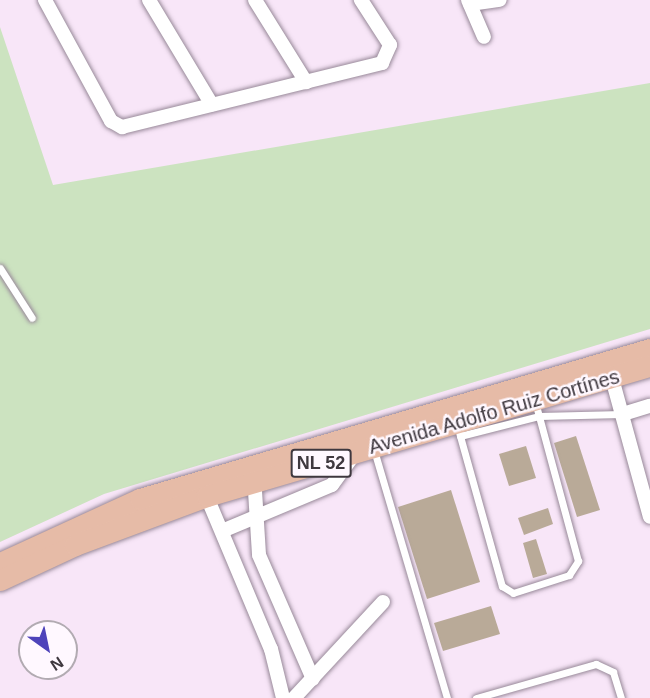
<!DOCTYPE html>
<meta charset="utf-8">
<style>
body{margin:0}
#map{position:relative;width:650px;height:698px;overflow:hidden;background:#f8e6f8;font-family:Helvetica,sans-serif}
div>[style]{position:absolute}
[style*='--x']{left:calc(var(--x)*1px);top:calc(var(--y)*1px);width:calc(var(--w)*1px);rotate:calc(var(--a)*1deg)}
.green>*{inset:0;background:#cce3c0}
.building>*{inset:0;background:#b9aa98}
.roads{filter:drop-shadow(0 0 2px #988999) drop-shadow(0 0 2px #988999)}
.lane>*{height:7px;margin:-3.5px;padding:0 3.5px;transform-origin:3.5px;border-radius:3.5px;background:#fff}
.street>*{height:14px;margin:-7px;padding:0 7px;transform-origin:7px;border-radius:7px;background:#fff}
.primary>*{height:21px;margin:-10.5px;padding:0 10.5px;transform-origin:10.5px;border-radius:10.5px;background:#e6bba7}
span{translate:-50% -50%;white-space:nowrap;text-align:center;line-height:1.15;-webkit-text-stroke:5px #fff8ff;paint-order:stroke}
.shield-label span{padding:2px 4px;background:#fff8ff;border:2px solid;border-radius:4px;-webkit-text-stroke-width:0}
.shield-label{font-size:18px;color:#3f383f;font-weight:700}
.street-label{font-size:20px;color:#3f383f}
.north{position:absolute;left:18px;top:620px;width:60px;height:60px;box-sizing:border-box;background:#fff8ff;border:2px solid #b2abb2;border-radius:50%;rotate:147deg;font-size:16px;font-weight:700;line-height:24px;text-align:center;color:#3f383f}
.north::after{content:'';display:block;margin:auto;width:21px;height:27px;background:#4e43ba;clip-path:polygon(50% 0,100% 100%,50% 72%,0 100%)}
</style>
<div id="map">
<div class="green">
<i style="clip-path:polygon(0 27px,53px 185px,650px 83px,650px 329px,104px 494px,0 542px)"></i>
</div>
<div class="building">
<i style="clip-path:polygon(576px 436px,600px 510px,577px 517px,554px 443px)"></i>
<i style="clip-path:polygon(526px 446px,536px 478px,509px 486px,499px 454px)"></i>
<i style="clip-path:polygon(451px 490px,480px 582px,427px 599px,398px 507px)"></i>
<i style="clip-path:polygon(548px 508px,553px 524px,524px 535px,518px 518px)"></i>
<i style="clip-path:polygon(536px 539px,547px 574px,533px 578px,523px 543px)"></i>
<i style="clip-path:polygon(491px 606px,500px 634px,443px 651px,434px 623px)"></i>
</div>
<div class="roads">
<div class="lane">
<i style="--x:0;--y:268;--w:59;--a:57.4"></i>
<i style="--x:459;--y:432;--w:4;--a:76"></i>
<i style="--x:460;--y:436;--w:81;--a:-14.2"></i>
<i style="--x:539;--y:416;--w:83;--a:-1.4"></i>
<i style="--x:460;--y:436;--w:156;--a:74.4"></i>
<i style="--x:502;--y:586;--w:13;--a:32"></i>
<i style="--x:513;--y:593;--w:59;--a:-17.8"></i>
<i style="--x:569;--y:575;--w:17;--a:-57"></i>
<i style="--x:578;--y:561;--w:165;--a:-105.1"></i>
<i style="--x:374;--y:450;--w:259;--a:73.6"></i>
<i style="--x:476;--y:698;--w:125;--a:-15.8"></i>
<i style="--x:596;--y:664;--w:19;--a:25"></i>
<i style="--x:613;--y:672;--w:27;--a:73"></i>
</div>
<div class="street">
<i style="--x:45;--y:0;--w:138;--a:61.4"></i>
<i style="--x:111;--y:121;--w:13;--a:29"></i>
<i style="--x:122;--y:127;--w:268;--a:-13.8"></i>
<i style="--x:382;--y:63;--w:20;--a:-66"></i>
<i style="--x:390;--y:45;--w:54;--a:-122.8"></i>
<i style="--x:149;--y:0;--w:122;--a:59"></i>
<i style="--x:255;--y:0;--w:97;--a:58.1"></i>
<i style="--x:468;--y:0;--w:40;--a:66.6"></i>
<i style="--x:470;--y:4;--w:30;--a:-8"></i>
<i style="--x:610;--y:371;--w:151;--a:74.7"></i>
<i style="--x:623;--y:414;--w:28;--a:-17"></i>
<i style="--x:254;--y:475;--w:80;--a:86.4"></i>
<i style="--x:259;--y:555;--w:135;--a:66.5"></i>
<i style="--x:204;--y:490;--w:173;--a:67.2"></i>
<i style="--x:271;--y:649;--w:50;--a:76.2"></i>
<i style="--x:222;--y:531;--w:119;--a:-22.7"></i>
<i style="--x:332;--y:485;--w:39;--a:-54"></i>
<i style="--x:294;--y:698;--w:131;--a:-47.2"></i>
</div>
<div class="primary">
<i style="--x:0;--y:563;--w:154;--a:-24.6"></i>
<i style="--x:140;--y:499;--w:532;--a:-16.39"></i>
<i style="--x:0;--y:580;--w:83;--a:-25"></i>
<i style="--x:75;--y:545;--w:141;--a:-20.4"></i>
<i style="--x:207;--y:496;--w:462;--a:-16.4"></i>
</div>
</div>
<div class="shield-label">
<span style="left:321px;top:463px">NL 52</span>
</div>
<div class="street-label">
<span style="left:494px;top:412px;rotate:-16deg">Avenida Adolfo Ruiz Cortínes</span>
</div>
<div class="north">N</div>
</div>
